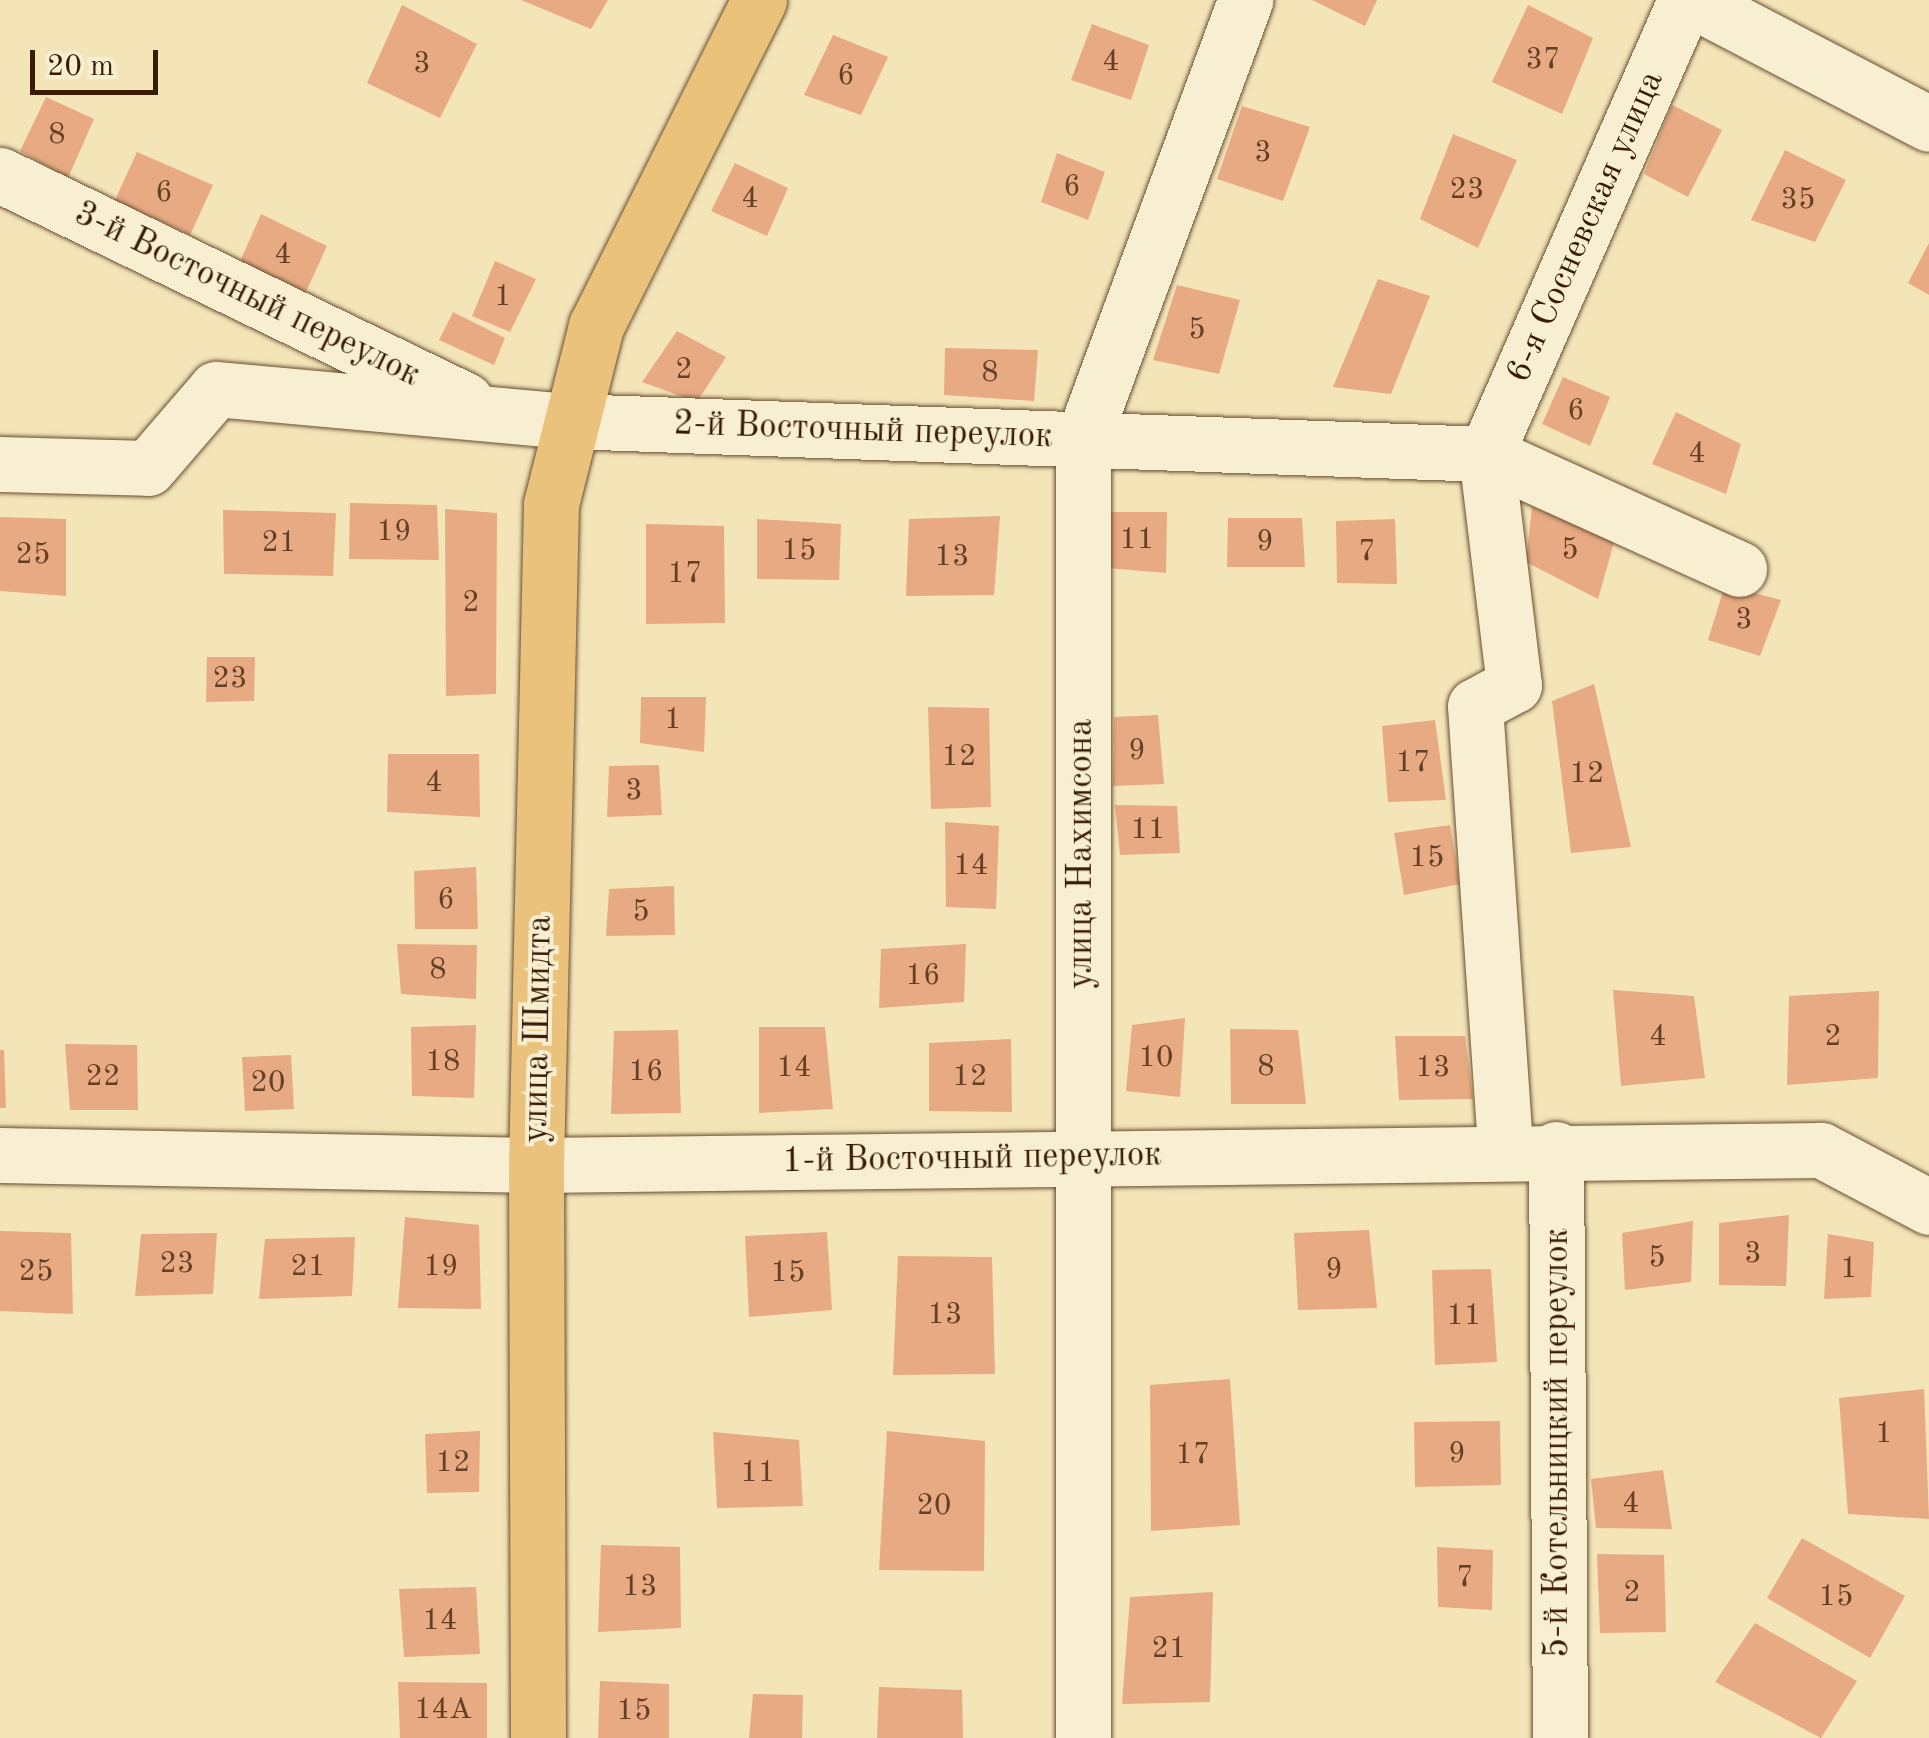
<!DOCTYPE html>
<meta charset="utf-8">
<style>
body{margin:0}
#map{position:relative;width:1929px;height:1738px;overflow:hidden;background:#f4e5b9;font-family:"Old Standard TT",serif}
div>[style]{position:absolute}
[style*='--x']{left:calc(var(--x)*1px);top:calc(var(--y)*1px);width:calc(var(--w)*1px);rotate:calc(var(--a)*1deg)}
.building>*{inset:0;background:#e8aa83}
.roads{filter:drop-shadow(0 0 2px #684e31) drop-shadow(0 0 2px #684e31)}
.minor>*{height:55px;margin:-27.5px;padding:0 27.5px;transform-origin:27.5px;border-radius:27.5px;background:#f8eed2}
.major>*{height:55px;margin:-27.5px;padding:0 27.5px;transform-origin:27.5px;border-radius:27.5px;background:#eac27c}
span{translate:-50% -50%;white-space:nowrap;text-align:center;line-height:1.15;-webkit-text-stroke:8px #f8eed2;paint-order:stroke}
.number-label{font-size:30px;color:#654024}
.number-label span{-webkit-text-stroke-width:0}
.street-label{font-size:35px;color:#391c04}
.scale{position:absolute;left:30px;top:50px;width:128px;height:45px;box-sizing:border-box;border:5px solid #391c04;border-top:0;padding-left:12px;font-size:30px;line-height:35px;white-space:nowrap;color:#391c04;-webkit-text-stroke:8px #f8eed2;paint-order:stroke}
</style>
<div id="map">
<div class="building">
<i style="clip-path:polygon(521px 0,608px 0,591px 29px)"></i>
<i style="clip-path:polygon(1312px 0,1377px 0,1365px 26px)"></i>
<i style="clip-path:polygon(402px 5px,477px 44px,440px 118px,367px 83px)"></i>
<i style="clip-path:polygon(1528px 5px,1593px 38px,1562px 114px,1492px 82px)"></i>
<i style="clip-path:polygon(1092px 24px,1149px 45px,1131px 100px,1071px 80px)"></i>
<i style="clip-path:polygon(833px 35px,888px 57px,861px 115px,804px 95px)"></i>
<i style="clip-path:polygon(46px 97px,94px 119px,68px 178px,20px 151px)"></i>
<i style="clip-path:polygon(1672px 105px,1722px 130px,1688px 197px,1644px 174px)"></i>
<i style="clip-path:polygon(1242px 106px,1310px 127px,1283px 201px,1217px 179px)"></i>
<i style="clip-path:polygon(1453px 134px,1517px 160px,1478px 248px,1420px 219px)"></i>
<i style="clip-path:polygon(1785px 150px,1846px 180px,1815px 242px,1751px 220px)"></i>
<i style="clip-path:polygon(137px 152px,213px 185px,190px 235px,115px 200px)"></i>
<i style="clip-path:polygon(1057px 153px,1105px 172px,1088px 220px,1041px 202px)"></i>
<i style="clip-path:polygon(735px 163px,788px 188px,767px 236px,711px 211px)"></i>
<i style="clip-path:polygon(261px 214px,327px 246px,304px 296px,239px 264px)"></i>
<i style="clip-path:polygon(1929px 243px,1929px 295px,1908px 283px)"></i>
<i style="clip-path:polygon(495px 261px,536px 279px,510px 332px,472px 316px)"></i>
<i style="clip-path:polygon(1378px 279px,1430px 296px,1391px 394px,1333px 387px)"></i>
<i style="clip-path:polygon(1177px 285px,1240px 300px,1219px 374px,1153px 360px)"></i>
<i style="clip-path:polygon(453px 312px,505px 338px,494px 365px,439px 340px)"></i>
<i style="clip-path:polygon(677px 331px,726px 357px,697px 402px,642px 382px)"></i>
<i style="clip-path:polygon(945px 348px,1038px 350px,1034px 401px,944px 395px)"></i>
<i style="clip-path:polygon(1563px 377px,1610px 397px,1590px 446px,1542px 424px)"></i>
<i style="clip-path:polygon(1676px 412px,1741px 444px,1726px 494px,1652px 464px)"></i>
<i style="clip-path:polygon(350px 503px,437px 505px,439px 560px,349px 559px)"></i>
<i style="clip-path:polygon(1532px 507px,1615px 539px,1598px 599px,1526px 562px)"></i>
<i style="clip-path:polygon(445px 509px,497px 513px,496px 694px,446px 696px)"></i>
<i style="clip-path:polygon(223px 510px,336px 513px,333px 576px,224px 574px)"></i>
<i style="clip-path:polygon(1108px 512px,1167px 512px,1166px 573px,1107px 568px)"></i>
<i style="clip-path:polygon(1000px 516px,994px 595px,906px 596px,909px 519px)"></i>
<i style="clip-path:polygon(0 517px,66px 519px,66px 596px,0 591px)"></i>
<i style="clip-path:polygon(1228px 518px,1302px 518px,1305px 567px,1227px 567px)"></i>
<i style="clip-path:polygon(757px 519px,841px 524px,839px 580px,757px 579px)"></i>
<i style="clip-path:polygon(1395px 519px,1397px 584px,1337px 583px,1336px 521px)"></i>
<i style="clip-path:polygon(646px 524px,724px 526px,725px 623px,646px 624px)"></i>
<i style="clip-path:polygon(1725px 585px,1781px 600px,1760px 656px,1708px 640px)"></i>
<i style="clip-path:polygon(207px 657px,255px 657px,254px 701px,206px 702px)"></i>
<i style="clip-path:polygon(1594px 684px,1631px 847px,1571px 853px,1552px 701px)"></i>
<i style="clip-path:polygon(641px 697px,706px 697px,704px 752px,640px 743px)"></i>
<i style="clip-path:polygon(928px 707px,989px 708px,991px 807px,931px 809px)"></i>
<i style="clip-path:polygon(1158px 715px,1164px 784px,1113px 786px,1114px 717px)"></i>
<i style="clip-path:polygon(1435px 720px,1446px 800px,1388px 802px,1382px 726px)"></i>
<i style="clip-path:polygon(388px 754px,479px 754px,480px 817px,387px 812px)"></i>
<i style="clip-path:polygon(659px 765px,662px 815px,607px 817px,609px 766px)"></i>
<i style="clip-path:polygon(1115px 805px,1177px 806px,1180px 853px,1120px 855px)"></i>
<i style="clip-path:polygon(945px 822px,999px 826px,996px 909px,946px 907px)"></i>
<i style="clip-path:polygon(1450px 825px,1460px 884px,1404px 895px,1394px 833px)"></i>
<i style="clip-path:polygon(476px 867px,478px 929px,415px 929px,414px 871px)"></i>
<i style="clip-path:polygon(674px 886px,675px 935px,606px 936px,609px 889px)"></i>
<i style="clip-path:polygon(397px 944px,477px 945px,476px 999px,401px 994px)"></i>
<i style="clip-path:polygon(966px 944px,964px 1002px,879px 1008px,881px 949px)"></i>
<i style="clip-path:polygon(1613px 990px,1694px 996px,1705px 1078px,1621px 1086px)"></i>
<i style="clip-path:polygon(1879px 991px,1878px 1078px,1787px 1085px,1789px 996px)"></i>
<i style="clip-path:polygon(1185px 1018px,1180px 1097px,1126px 1091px,1132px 1025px)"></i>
<i style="clip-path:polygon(476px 1025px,474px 1098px,412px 1096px,411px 1027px)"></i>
<i style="clip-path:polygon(759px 1027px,825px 1027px,833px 1109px,759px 1113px)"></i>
<i style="clip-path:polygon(1230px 1029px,1298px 1030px,1306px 1104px,1231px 1104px)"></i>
<i style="clip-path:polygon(678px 1030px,681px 1113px,611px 1114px,614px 1031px)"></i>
<i style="clip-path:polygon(1395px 1036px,1465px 1036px,1473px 1099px,1399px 1100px)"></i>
<i style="clip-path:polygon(1011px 1039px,1012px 1112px,929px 1111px,929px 1043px)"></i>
<i style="clip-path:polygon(65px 1044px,137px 1045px,138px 1110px,70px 1110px)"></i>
<i style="clip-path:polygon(0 1050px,4px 1050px,6px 1108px,0 1108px)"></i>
<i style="clip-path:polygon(291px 1055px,294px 1109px,245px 1111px,242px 1057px)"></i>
<i style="clip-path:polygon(1789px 1215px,1786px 1286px,1719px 1285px,1719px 1223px)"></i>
<i style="clip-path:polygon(405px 1217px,479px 1225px,481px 1309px,398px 1308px)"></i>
<i style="clip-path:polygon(1693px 1221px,1691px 1282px,1625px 1290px,1622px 1233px)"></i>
<i style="clip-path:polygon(1369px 1230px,1377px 1308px,1298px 1310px,1294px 1233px)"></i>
<i style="clip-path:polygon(0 1231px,71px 1233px,73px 1314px,0 1311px)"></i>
<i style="clip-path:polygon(827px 1232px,832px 1310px,749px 1317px,745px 1236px)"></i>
<i style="clip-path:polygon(217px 1233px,213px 1294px,135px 1296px,141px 1234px)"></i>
<i style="clip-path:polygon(1828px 1234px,1874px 1242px,1871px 1297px,1824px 1299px)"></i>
<i style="clip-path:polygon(355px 1237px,352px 1296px,259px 1299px,265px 1239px)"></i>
<i style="clip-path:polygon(898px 1256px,992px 1257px,995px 1374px,893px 1375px)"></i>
<i style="clip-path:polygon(1491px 1269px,1497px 1362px,1435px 1365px,1432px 1270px)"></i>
<i style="clip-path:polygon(1230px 1379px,1240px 1525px,1151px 1531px,1150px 1385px)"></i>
<i style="clip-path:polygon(1924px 1389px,1929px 1519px,1848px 1514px,1839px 1398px)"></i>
<i style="clip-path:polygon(1500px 1421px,1501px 1485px,1415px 1487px,1414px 1422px)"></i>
<i style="clip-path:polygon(480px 1431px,479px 1492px,427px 1493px,425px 1434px)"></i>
<i style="clip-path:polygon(887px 1431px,985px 1441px,984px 1571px,879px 1570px)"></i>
<i style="clip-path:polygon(713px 1432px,799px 1440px,803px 1506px,717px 1508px)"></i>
<i style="clip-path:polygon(1663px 1470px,1672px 1529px,1596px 1528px,1591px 1479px)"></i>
<i style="clip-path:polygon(1802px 1538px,1905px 1596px,1870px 1658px,1767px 1598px)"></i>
<i style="clip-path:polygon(601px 1545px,680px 1547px,681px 1628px,598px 1632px)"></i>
<i style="clip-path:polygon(1437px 1547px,1493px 1550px,1492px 1610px,1438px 1607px)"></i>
<i style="clip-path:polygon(1597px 1554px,1664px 1555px,1666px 1632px,1600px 1633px)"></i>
<i style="clip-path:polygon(476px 1587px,480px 1654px,404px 1657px,399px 1589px)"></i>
<i style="clip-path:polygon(1213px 1592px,1210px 1702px,1122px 1704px,1130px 1597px)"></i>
<i style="clip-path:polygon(1755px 1623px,1857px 1681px,1821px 1738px,1715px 1682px)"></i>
<i style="clip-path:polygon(600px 1681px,669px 1684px,669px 1738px,598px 1738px)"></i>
<i style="clip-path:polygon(398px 1682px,487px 1683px,487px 1738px,400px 1738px)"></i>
<i style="clip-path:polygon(879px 1687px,962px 1690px,963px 1738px,877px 1738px)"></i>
<i style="clip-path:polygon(753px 1694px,803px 1695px,802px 1738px,749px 1738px)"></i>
</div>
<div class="roads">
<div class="minor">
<i style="--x:1692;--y:0;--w:267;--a:27.6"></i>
<i style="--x:0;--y:175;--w:517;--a:25.82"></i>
<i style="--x:1486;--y:454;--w:233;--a:83.1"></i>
<i style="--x:1514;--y:685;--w:44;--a:151.7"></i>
<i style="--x:1475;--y:706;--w:445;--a:86.1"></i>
<i style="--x:1486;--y:454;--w:496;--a:-66.3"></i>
<i style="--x:0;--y:464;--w:148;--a:1.5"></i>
<i style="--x:148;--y:468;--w:104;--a:-49.3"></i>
<i style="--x:216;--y:389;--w:354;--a:5.2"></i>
<i style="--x:569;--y:421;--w:918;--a:2.06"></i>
<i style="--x:1486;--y:454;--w:278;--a:24.4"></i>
<i style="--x:1556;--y:1149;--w:589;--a:89.61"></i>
<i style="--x:0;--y:1155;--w:536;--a:1.07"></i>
<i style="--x:536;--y:1165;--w:1285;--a:-0.67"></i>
<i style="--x:1821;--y:1150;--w:122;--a:27.8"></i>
<i style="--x:1083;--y:1738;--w:1299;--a:-90"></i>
<i style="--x:1083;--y:439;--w:468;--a:-69.7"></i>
</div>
<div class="major">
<i style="--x:538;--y:1738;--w:573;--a:-90.2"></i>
<i style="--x:536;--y:1165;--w:661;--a:-88.7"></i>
<i style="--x:551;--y:504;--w:184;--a:-75.8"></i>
<i style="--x:596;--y:326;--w:364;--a:-63.4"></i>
</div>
</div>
<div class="number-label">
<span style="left:1543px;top:60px">37</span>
<span style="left:1111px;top:62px">4</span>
<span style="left:422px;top:64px">3</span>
<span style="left:846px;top:76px">6</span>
<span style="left:57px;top:135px">8</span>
<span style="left:1263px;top:153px">3</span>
<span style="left:1072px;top:187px">6</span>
<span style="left:1467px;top:190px">23</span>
<span style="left:164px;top:193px">6</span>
<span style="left:750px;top:199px">4</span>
<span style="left:1798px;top:200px">35</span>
<span style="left:283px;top:255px">4</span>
<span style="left:503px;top:297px">1</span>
<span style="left:1197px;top:330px">5</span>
<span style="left:684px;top:370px">2</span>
<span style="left:990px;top:373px">8</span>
<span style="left:1576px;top:411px">6</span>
<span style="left:1697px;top:454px">4</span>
<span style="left:394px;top:532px">19</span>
<span style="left:1137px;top:540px">11</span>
<span style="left:1265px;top:542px">9</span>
<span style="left:279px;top:543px">21</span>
<span style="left:1570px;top:550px">5</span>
<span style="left:799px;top:551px">15</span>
<span style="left:1367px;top:552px">7</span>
<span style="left:33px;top:555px">25</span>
<span style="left:952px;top:557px">13</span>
<span style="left:685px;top:574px">17</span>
<span style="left:471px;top:603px">2</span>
<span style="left:1744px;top:620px">3</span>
<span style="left:230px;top:679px">23</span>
<span style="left:673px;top:720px">1</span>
<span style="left:1137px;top:751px">9</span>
<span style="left:959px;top:757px">12</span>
<span style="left:1413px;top:763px">17</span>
<span style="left:1587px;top:774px">12</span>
<span style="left:434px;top:783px">4</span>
<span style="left:634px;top:791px">3</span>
<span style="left:1148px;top:830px">11</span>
<span style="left:1427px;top:858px">15</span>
<span style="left:971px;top:866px">14</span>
<span style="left:446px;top:900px">6</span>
<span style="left:641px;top:912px">5</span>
<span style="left:438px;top:970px">8</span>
<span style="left:923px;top:976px">16</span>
<span style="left:1658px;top:1037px">4</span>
<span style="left:1833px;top:1037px">2</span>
<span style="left:1156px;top:1058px">10</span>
<span style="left:443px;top:1062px">18</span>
<span style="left:1266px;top:1067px">8</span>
<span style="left:794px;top:1068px">14</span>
<span style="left:1433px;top:1068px">13</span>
<span style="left:646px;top:1072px">16</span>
<span style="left:103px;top:1077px">22</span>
<span style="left:970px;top:1077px">12</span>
<span style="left:268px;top:1083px">20</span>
<span style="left:1753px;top:1254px">3</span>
<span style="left:1657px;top:1258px">5</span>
<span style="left:177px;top:1264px">23</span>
<span style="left:308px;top:1267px">21</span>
<span style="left:441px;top:1267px">19</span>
<span style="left:1849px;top:1269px">1</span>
<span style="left:1334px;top:1270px">9</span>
<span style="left:36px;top:1272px">25</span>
<span style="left:788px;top:1273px">15</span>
<span style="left:945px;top:1315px">13</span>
<span style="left:1464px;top:1316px">11</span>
<span style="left:1884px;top:1434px">1</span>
<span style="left:1457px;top:1454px">9</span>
<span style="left:1193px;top:1455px">17</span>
<span style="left:453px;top:1463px">12</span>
<span style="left:758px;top:1473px">11</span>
<span style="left:1631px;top:1504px">4</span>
<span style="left:934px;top:1506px">20</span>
<span style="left:1465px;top:1578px">7</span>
<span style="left:640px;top:1587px">13</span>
<span style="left:1632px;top:1593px">2</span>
<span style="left:1836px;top:1597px">15</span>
<span style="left:440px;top:1621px">14</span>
<span style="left:1169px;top:1649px">21</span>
<span style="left:443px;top:1710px">14А</span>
<span style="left:634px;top:1711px">15</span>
</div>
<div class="street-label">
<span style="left:1586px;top:227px;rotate:-66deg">6-я Сосневская улица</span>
<span style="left:247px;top:295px;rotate:26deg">3-й Восточный переулок</span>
<span style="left:863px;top:431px;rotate:2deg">2-й Восточный переулок</span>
<span style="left:1082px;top:854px;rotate:-90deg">улица Нахимсона</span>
<span style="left:539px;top:1029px;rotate:-89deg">улица Шмидта</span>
<span style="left:972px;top:1159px;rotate:-1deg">1-й Восточный переулок</span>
<span style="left:1558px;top:1443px;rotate:-90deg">5-й Котельницкий переулок</span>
</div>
<div class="scale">20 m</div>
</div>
